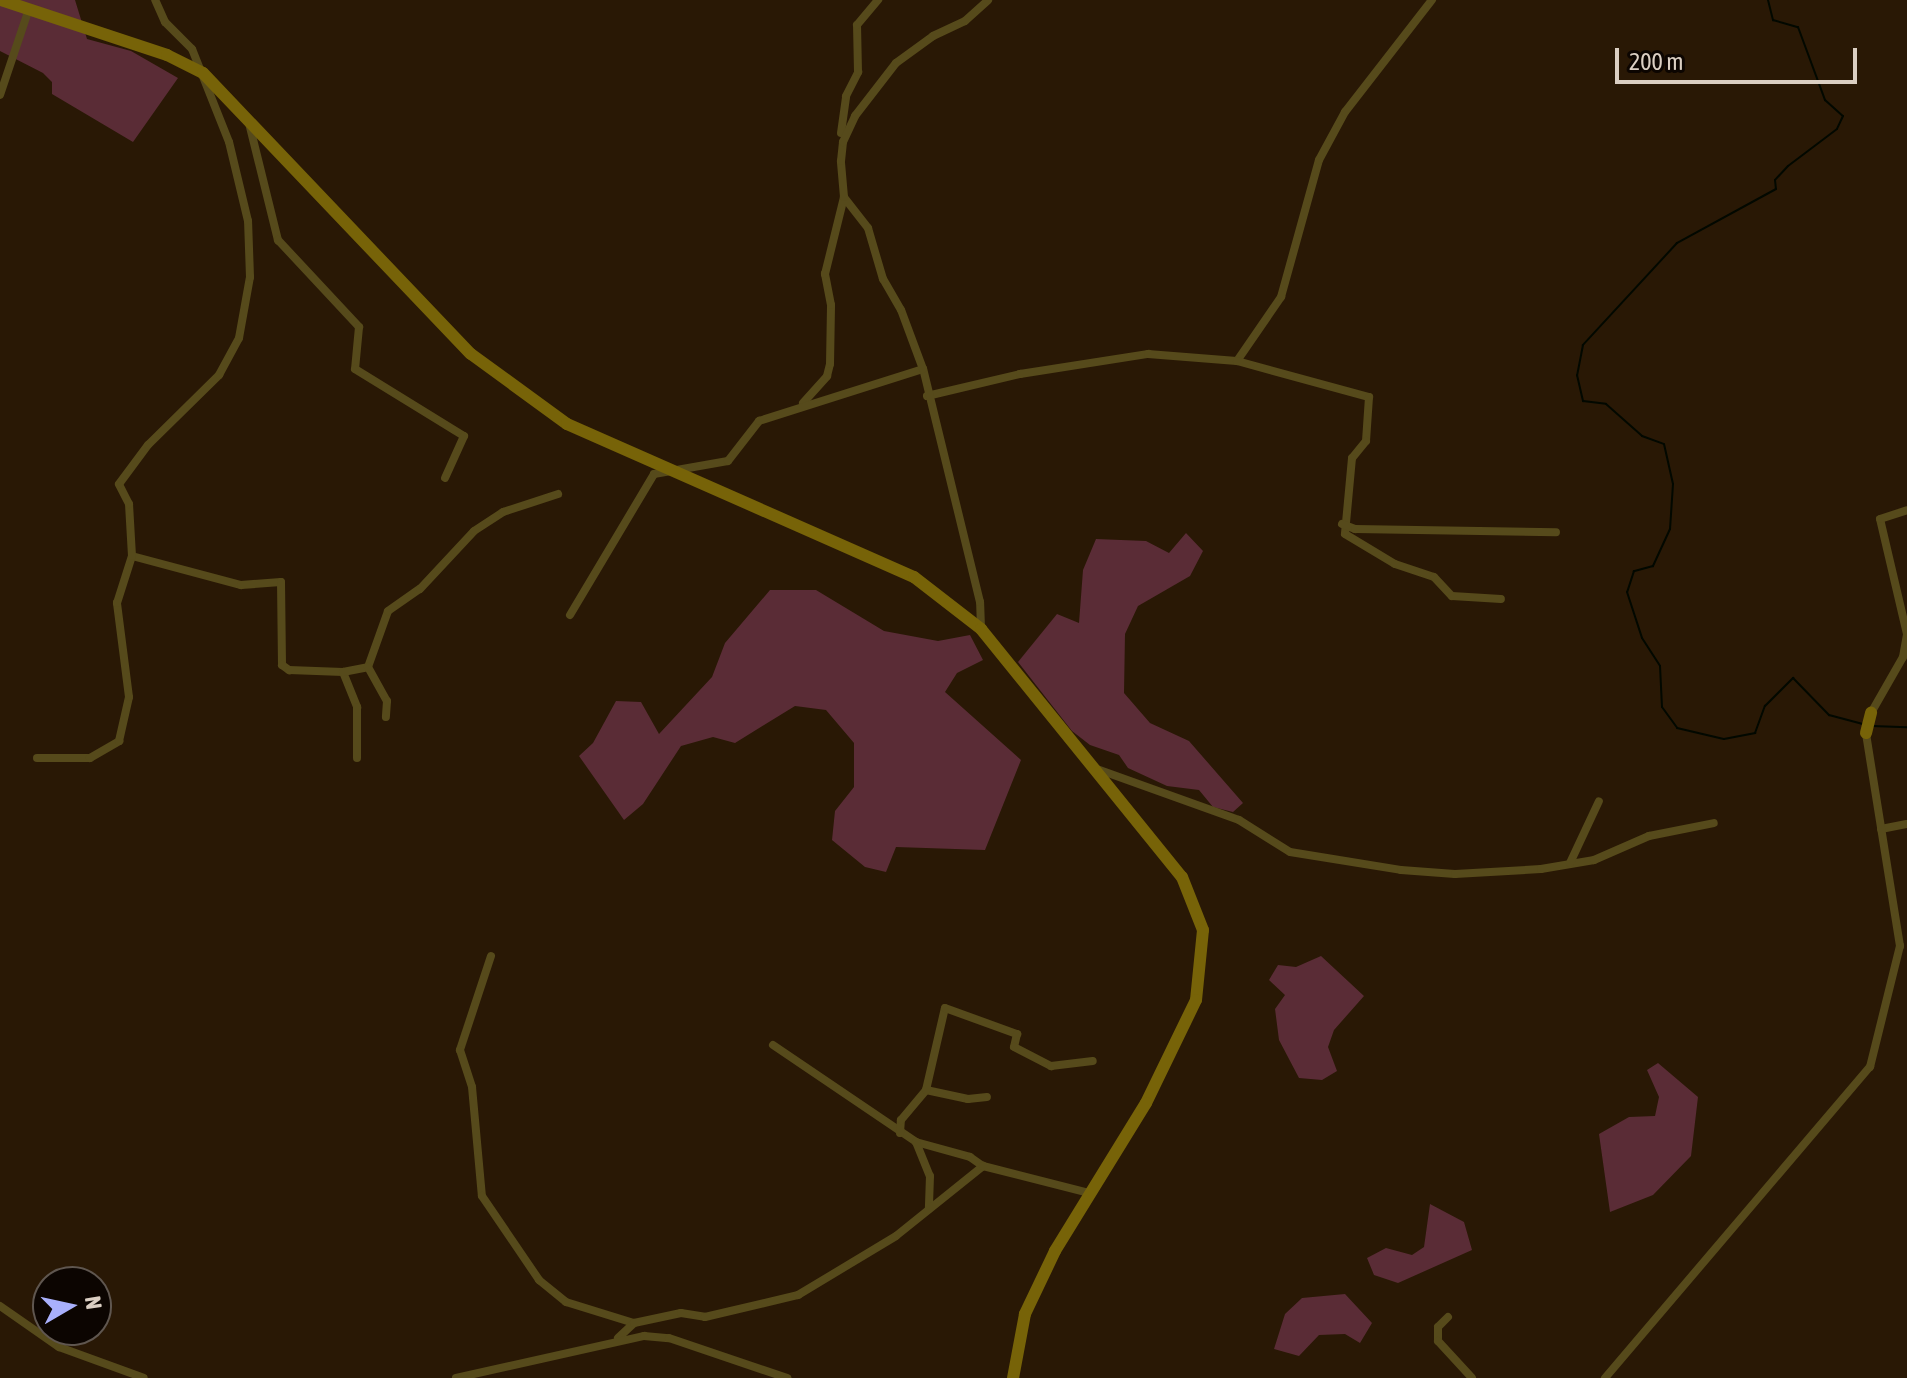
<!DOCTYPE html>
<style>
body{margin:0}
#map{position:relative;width:1907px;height:1378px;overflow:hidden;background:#291805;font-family:"Asap Condensed",sans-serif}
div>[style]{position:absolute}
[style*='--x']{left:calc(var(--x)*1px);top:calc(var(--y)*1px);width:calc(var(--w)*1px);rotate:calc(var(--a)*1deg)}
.green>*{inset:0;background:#5a2c36}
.stream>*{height:2px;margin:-1px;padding:0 1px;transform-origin:1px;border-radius:1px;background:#020800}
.street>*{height:8px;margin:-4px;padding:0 4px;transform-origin:4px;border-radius:4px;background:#564a1b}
.secondary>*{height:12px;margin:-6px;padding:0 6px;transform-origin:6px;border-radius:6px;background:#776308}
span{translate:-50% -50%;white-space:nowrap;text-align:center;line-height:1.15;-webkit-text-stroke:6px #0c0501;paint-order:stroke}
.north{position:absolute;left:32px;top:1266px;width:80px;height:80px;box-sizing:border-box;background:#0c0501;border:2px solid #5f564f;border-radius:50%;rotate:81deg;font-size:22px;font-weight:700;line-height:32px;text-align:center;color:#dbcfc3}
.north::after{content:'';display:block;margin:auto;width:28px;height:36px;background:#a9b0fc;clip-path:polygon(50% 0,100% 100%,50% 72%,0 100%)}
.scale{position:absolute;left:1615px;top:48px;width:242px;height:36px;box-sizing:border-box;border:4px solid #dbcfc3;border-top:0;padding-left:10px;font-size:24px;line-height:28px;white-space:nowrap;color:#dbcfc3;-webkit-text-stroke:6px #0c0501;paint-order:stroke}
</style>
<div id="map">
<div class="green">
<i style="clip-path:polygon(0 0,75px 0,87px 39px,131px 51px,178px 78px,133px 142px,52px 94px,52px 82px,43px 73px,0 51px)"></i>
<i style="clip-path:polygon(1186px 533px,1203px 551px,1190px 576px,1138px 606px,1125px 634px,1124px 693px,1150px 723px,1189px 741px,1243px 803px,1233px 812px,1213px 807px,1199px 790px,1167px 786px,1128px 768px,1119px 755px,1090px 745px,1072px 731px,1018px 662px,1057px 614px,1079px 623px,1083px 570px,1096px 539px,1146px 541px,1169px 553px)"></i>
<i style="clip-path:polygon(770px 590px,816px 590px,884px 631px,938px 641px,970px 635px,983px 660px,957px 673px,945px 692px,1021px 760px,985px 850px,896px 847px,886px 872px,865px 867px,832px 840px,835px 811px,854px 787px,854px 743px,826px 710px,795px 706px,735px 743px,713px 737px,681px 746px,643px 804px,624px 820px,579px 756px,593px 743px,616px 701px,641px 702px,659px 734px,712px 677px,725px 643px)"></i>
<i style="clip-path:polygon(1321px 956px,1364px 996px,1334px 1030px,1328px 1047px,1337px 1071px,1322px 1080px,1299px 1078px,1279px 1040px,1275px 1009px,1285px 995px,1269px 980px,1278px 965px,1296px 967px)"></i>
<i style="clip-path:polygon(1658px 1063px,1698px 1097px,1691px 1156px,1653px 1195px,1610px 1212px,1599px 1134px,1629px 1117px,1655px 1116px,1659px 1097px,1647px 1070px)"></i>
<i style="clip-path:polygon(1430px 1204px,1464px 1222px,1472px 1250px,1398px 1283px,1374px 1275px,1367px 1258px,1386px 1248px,1412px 1255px,1424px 1247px)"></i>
<i style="clip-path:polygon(1345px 1294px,1372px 1323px,1360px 1343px,1345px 1334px,1319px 1335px,1299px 1356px,1274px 1349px,1285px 1314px,1302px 1298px)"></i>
</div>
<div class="stream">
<i style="--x:1768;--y:0;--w:21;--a:76"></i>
<i style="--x:1773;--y:20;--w:26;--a:16"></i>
<i style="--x:1798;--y:27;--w:78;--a:69.7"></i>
<i style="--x:1825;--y:100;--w:24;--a:42"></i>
<i style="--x:1843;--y:116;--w:14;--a:115"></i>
<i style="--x:1837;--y:129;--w:61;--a:142.9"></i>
<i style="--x:1788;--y:166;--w:19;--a:133"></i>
<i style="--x:1775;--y:180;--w:9;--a:84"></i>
<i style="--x:1776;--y:189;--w:113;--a:151.4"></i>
<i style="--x:1677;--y:243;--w:139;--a:132.7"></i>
<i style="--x:1583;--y:345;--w:31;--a:101"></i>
<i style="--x:1577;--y:375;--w:27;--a:77"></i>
<i style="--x:1583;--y:401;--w:23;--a:7"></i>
<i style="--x:1606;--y:404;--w:48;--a:41.6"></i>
<i style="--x:1642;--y:436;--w:23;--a:20"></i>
<i style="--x:1664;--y:444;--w:41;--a:77.3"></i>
<i style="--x:1673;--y:484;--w:45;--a:93.8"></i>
<i style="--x:1670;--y:529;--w:41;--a:114.7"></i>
<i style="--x:1653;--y:566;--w:20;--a:165"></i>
<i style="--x:1634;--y:571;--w:22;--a:108"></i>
<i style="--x:1627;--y:592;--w:48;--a:71.9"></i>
<i style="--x:1642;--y:638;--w:33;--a:57"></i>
<i style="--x:1660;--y:666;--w:41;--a:87.2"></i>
<i style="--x:1662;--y:707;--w:26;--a:54"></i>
<i style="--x:1677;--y:728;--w:48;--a:13.2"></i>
<i style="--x:1724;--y:739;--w:32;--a:-11"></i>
<i style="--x:1755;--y:733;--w:29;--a:-70"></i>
<i style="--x:1765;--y:706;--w:40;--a:-45"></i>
<i style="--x:1793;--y:678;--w:52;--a:45.8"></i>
<i style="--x:1829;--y:715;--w:34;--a:15"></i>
<i style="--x:1872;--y:726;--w:35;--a:2"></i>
</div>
<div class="street">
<i style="--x:0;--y:95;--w:91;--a:-71.4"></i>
<i style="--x:249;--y:123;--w:121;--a:76.1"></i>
<i style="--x:278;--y:240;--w:119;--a:47"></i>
<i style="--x:359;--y:327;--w:42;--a:95.4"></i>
<i style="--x:355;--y:369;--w:128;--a:31.6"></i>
<i style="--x:464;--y:436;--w:46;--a:114.3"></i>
<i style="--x:841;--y:133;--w:37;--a:-82"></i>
<i style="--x:846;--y:96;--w:27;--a:-63"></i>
<i style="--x:858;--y:72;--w:47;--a:-91.2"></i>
<i style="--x:857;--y:25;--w:33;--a:-50"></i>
<i style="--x:1237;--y:361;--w:78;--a:-55.5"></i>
<i style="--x:1281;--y:297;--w:142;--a:-74.5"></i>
<i style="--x:1319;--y:160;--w:55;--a:-61.6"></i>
<i style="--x:1345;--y:112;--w:142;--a:-52.2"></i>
<i style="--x:927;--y:396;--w:96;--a:-13.3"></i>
<i style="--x:1020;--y:374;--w:130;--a:-8.9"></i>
<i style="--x:1148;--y:354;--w:89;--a:4.5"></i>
<i style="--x:1237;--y:361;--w:137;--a:15.3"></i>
<i style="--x:1369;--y:397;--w:44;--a:93.9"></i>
<i style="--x:1366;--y:441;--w:22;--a:129"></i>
<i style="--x:1352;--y:458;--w:76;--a:95.3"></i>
<i style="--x:1345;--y:534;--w:58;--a:31"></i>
<i style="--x:1395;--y:564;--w:41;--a:18.4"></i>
<i style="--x:1434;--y:577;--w:26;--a:47"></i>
<i style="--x:1452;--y:596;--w:49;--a:3.5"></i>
<i style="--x:803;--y:403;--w:36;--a:-48"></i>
<i style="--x:827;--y:376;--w:12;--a:-76"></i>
<i style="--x:830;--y:364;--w:59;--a:-89"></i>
<i style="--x:831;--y:305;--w:32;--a:-101"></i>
<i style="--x:825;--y:274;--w:79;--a:-76.1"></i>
<i style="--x:1342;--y:524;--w:14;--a:21"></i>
<i style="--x:1355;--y:529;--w:201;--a:0.9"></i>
<i style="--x:132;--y:556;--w:113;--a:14.9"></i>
<i style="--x:241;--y:585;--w:40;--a:-4.3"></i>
<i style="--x:281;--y:582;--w:83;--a:89.3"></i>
<i style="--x:282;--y:665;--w:9;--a:36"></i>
<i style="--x:289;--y:670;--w:54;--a:2.1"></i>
<i style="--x:343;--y:672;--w:38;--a:68"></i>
<i style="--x:357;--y:707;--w:51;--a:90"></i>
<i style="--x:570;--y:615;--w:164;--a:-59.2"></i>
<i style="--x:654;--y:474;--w:75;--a:-10"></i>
<i style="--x:728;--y:461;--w:51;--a:-52.2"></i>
<i style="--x:759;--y:421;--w:172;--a:-17.6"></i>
<i style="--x:981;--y:628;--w:26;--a:-92"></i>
<i style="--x:980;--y:602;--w:240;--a:-103.7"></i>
<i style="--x:923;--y:369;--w:63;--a:-110.4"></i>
<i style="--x:901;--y:310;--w:36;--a:-120"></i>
<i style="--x:883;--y:279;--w:53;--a:-106.4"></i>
<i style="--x:868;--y:228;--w:39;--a:-128"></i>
<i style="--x:844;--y:197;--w:36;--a:-95"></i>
<i style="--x:841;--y:161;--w:19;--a:-84"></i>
<i style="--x:843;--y:142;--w:29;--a:-65"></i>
<i style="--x:855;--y:116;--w:67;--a:-52.3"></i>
<i style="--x:896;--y:63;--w:46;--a:-36.1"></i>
<i style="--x:933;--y:36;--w:35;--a:-25"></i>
<i style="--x:965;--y:21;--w:31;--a:-42"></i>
<i style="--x:368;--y:667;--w:59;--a:-70.3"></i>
<i style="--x:388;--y:611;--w:39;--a:-35"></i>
<i style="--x:420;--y:589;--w:79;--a:-47"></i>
<i style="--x:474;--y:531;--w:35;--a:-33"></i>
<i style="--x:503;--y:512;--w:58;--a:-18.1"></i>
<i style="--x:343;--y:672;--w:25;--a:-11"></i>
<i style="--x:368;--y:667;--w:39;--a:61"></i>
<i style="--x:387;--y:701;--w:16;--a:94"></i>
<i style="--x:1871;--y:713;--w:64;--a:-60.3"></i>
<i style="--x:1903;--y:657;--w:23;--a:-80"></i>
<i style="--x:1907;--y:634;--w:118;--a:-103.2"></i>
<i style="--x:1880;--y:519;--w:28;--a:-18"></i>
<i style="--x:37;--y:758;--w:53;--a:0"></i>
<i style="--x:90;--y:758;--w:34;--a:-30"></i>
<i style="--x:119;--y:741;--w:45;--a:-77.2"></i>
<i style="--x:129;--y:697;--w:95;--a:-97.3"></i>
<i style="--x:117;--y:603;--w:49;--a:-72.3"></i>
<i style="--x:132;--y:556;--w:52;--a:-93.3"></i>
<i style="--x:129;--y:504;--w:22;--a:-117"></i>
<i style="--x:119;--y:484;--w:49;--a:-53.4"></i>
<i style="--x:148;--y:445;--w:100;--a:-44.6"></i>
<i style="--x:219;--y:375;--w:42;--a:-61.6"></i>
<i style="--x:239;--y:338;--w:62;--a:-79.8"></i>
<i style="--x:250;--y:277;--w:56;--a:-92"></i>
<i style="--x:248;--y:221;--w:81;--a:-103.5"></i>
<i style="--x:229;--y:142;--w:100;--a:-111.7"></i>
<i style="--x:192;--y:49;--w:38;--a:-135"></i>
<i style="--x:165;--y:22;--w:24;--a:-114"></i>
<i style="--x:1094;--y:768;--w:154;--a:19.7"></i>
<i style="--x:1239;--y:820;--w:60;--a:32.1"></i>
<i style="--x:1290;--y:852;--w:112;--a:9.2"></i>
<i style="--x:1401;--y:870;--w:54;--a:4.2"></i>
<i style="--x:1455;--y:874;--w:86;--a:-3.3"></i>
<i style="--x:1541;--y:869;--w:54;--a:-9.6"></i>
<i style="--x:1594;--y:860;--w:60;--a:-23.6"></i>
<i style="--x:1649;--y:836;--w:66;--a:-11.3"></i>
<i style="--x:1881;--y:829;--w:26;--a:-11"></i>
<i style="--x:1570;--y:863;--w:68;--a:-64.9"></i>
<i style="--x:491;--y:956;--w:99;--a:108.3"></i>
<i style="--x:460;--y:1050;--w:39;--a:72"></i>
<i style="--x:472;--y:1087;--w:109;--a:84.8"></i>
<i style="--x:482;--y:1196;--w:102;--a:55.8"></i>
<i style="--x:539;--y:1280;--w:35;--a:39"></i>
<i style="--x:566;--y:1302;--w:71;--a:17.2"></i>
<i style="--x:773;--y:1045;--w:173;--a:34.1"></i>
<i style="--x:916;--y:1142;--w:56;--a:15.5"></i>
<i style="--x:970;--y:1157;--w:16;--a:35"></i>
<i style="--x:926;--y:1090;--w:43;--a:12.1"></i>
<i style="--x:968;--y:1099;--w:19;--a:-6"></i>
<i style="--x:900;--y:1133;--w:13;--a:-86"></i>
<i style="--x:901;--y:1120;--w:39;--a:-50"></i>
<i style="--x:926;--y:1090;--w:84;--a:-77"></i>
<i style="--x:945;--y:1008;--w:77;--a:19.9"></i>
<i style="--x:1017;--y:1034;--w:13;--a:103"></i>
<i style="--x:1014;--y:1047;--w:42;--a:27.2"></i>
<i style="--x:1051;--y:1066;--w:42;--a:-6.8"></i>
<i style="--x:916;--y:1142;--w:37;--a:68"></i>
<i style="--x:930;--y:1176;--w:33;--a:92"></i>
<i style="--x:0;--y:1306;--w:72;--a:34.8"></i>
<i style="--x:59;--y:1347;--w:90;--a:20"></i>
<i style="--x:1448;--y:1317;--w:14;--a:135"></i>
<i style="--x:1438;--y:1327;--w:14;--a:90"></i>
<i style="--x:1438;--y:1341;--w:50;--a:47.4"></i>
<i style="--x:618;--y:1338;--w:22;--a:-43"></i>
<i style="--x:634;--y:1323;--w:48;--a:-12"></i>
<i style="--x:681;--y:1313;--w:24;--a:9"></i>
<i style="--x:705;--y:1317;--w:96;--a:-13.3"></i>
<i style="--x:798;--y:1295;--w:114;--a:-31"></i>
<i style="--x:896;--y:1236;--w:112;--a:-38.8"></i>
<i style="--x:983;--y:1166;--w:109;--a:14.3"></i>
<i style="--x:456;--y:1378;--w:193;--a:-12.6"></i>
<i style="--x:644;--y:1336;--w:25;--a:5"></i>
<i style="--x:669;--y:1338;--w:125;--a:18.7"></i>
<i style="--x:1605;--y:1378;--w:409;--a:-49.6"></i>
<i style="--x:1870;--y:1067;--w:125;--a:-76.1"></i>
<i style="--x:1900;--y:946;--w:216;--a:-99.1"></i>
</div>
<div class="secondary">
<i style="--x:1;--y:0;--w:175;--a:18.3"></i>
<i style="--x:167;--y:55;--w:40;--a:26.6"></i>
<i style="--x:203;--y:73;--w:388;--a:46.4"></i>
<i style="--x:471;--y:354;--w:119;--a:36.1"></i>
<i style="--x:567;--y:424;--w:379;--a:23.8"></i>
<i style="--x:914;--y:577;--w:85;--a:37.8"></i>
<i style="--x:981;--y:629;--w:319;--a:51"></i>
<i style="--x:1182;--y:877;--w:57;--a:68.4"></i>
<i style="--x:1203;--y:930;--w:70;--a:95.7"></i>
<i style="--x:1196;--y:1000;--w:114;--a:115.9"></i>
<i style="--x:1146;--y:1103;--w:174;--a:121.6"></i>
<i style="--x:1055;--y:1251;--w:70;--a:115.5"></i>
<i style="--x:1025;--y:1314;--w:65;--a:100.6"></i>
<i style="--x:1866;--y:733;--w:21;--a:-76"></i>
</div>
<div class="north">N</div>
<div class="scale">200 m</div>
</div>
